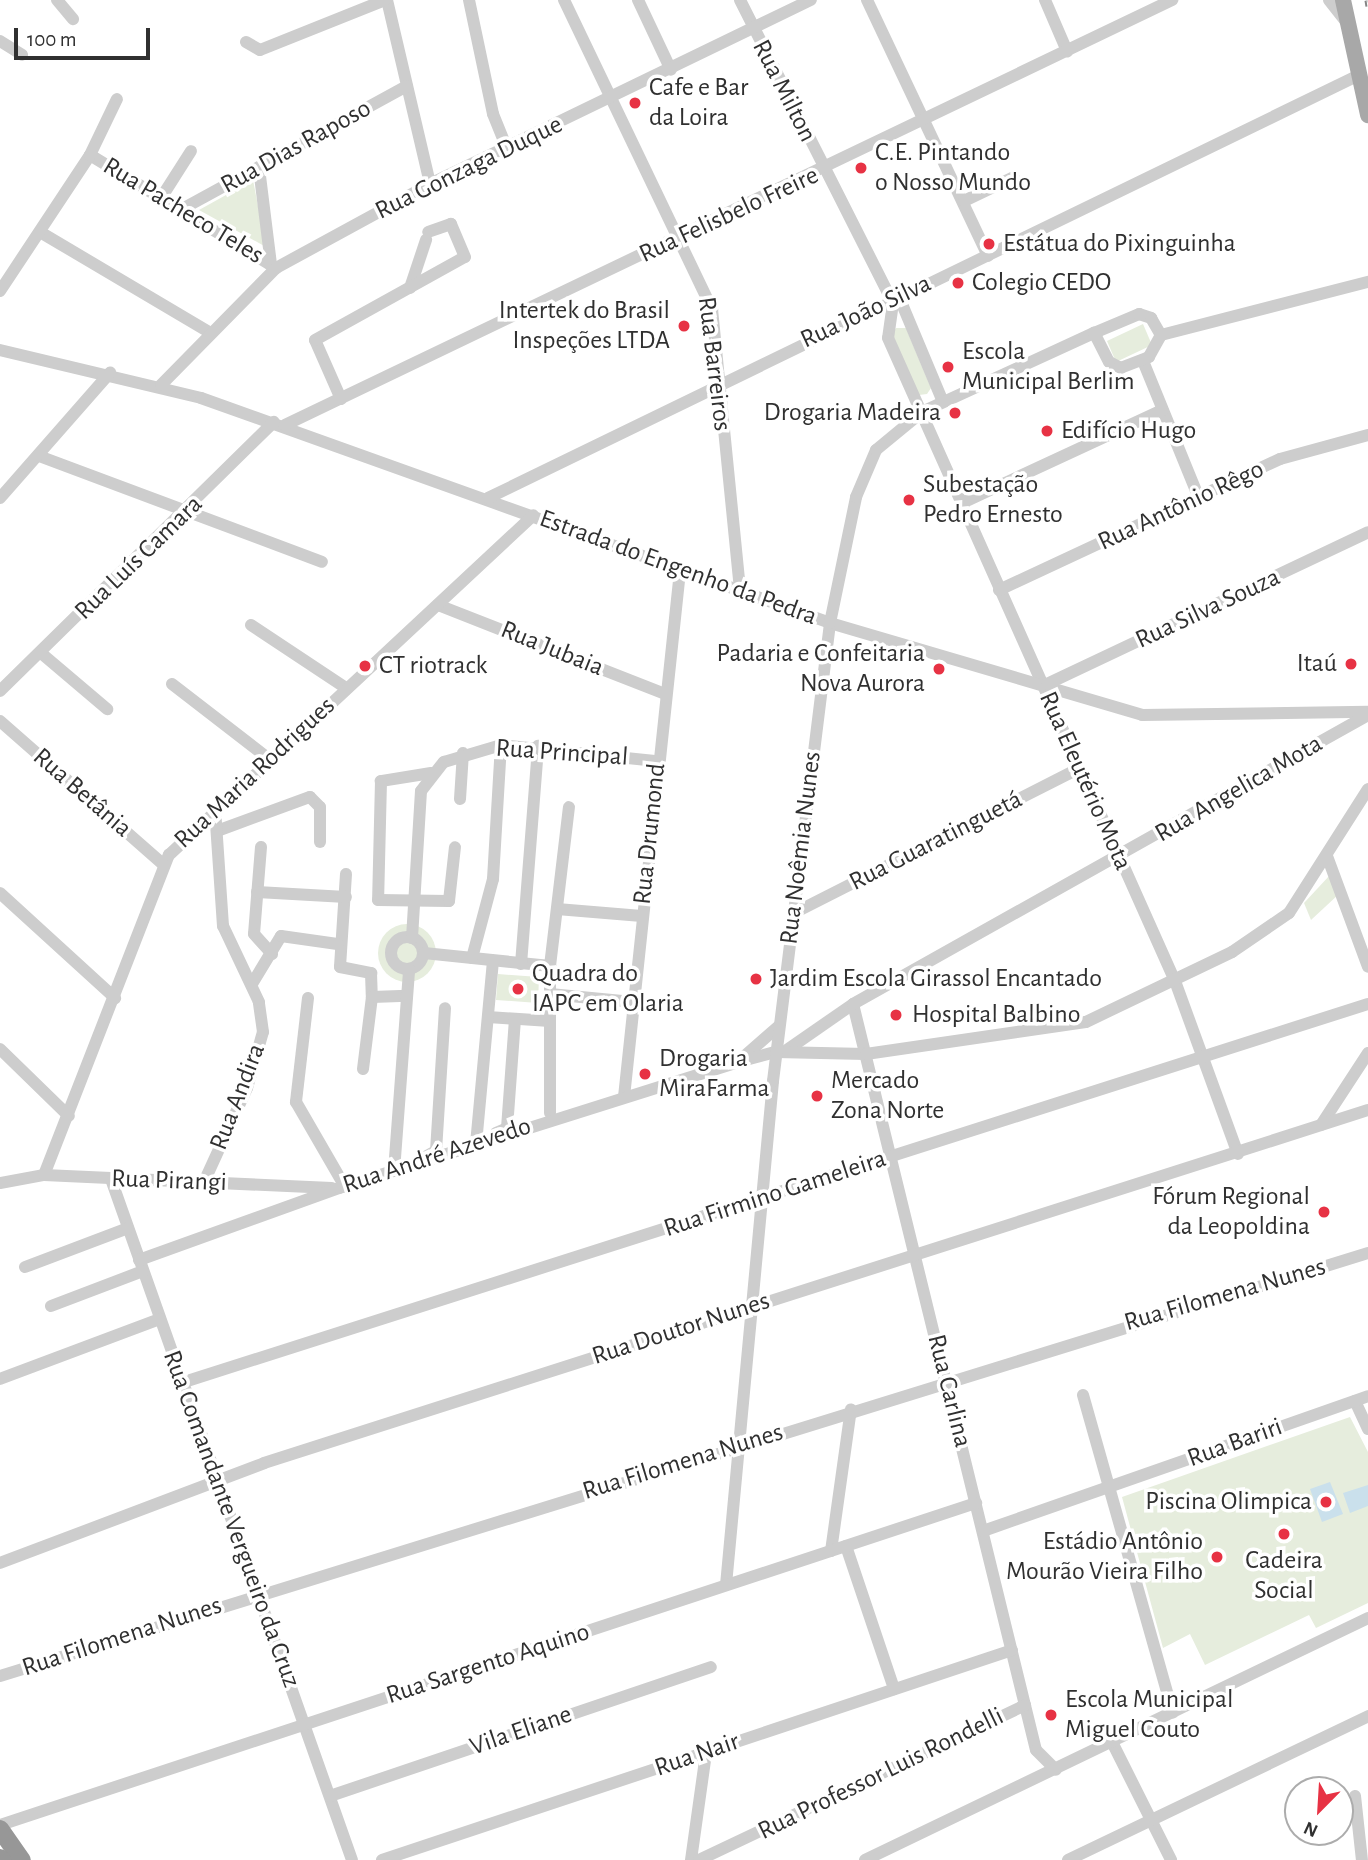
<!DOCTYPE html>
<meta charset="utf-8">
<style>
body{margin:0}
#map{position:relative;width:1368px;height:1860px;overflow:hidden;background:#fff;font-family:"Alegreya Sans",sans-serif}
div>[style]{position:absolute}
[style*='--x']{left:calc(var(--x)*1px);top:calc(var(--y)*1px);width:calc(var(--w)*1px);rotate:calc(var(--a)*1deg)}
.green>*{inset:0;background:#e6eddd}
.round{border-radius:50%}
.water>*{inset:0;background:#cae0ec}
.minor>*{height:12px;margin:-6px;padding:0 6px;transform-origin:6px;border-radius:6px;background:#cdcdcd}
.minor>.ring{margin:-6px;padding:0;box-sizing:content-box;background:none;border:12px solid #cdcdcd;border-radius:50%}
.major>*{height:16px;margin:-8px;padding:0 8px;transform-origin:8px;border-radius:8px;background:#a8a8a8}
.highway>*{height:18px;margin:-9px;padding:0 9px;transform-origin:9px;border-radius:9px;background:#979797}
.rail>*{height:5px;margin-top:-2.5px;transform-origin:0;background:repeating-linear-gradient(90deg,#fff 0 8px,#858585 0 16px);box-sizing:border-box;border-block:2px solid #858585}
.dots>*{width:19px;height:19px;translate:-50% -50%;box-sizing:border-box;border:4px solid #fff;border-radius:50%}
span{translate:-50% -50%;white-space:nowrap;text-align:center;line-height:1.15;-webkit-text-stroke:7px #fff;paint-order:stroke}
.poi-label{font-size:26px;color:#303030}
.left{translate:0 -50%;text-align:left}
.right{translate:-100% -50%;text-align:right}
.street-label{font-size:26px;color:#303030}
.north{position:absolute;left:1284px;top:1776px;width:70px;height:70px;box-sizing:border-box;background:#fff;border:2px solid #acacac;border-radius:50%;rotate:204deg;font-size:19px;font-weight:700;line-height:28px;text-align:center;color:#303030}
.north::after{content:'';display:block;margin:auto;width:24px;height:32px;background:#e73244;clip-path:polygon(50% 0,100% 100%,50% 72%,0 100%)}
.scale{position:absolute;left:14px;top:28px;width:136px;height:32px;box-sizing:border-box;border:4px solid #303030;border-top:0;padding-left:9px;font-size:21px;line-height:24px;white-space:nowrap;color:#303030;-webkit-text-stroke:5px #fff;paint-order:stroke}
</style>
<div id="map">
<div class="green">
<i style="clip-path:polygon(253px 180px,266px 247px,199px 210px)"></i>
<i style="clip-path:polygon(1143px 324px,1152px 345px,1116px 362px,1107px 341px)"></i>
<i style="clip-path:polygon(896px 328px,906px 328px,931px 388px,927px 394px,919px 395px,891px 335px)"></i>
<i style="clip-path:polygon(1330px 875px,1339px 894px,1311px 920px,1304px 903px)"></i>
<i class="round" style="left:378px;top:924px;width:58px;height:58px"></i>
<i style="clip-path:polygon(498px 974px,539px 977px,538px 1003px,496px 1000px)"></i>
<i style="clip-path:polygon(1350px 1417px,1368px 1452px,1368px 1603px,1316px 1628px,1309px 1615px,1205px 1665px,1190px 1634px,1163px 1648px,1122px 1497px)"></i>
</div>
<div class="water">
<i style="clip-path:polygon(1330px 1482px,1343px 1514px,1322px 1522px,1310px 1489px)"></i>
<i style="clip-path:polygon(1368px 1485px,1368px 1506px,1350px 1513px,1343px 1493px)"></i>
</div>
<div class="minor">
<i style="--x:57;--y:0;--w:25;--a:50"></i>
<i style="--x:387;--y:0;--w:189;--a:76.8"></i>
<i style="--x:469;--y:0;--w:116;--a:78.1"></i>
<i style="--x:493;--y:114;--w:37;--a:68"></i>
<i style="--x:564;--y:0;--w:343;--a:64.4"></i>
<i style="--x:712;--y:309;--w:284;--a:84.3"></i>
<i style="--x:638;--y:0;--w:77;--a:64.8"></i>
<i style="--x:740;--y:0;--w:339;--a:63.2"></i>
<i style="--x:893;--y:303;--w:35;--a:98"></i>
<i style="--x:888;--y:338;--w:704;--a:65.95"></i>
<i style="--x:1175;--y:981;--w:184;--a:70"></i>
<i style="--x:867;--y:0;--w:283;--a:64.7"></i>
<i style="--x:1045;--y:0;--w:56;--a:66.7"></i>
<i style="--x:1329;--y:0;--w:31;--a:52"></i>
<i style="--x:0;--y:41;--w:26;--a:32"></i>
<i style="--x:246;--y:42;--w:16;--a:30"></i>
<i style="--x:260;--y:50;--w:135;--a:-21.8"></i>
<i style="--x:90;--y:155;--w:218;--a:31.3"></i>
<i style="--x:259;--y:168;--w:98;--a:82.9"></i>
<i style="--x:163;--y:195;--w:52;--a:-57.5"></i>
<i style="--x:964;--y:201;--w:55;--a:-25.6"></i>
<i style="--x:184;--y:208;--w:254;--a:-28.7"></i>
<i style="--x:40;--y:232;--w:199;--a:30.6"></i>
<i style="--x:410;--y:288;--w:51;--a:-71.6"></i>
<i style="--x:0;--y:291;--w:163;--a:-56.5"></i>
<i style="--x:90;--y:155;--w:62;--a:-64.3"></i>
<i style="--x:890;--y:294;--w:16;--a:40"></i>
<i style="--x:902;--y:304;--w:106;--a:67.3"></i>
<i style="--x:1161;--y:335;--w:214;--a:-14.4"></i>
<i style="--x:0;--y:350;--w:207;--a:13.4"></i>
<i style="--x:201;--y:398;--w:668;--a:19.68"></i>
<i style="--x:830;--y:623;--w:325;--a:16.4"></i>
<i style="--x:1142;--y:715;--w:226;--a:-0.8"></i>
<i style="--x:1143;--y:361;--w:148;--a:67.8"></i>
<i style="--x:161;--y:385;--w:164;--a:-45.5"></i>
<i style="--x:276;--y:268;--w:175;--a:-28.6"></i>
<i style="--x:430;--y:184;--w:423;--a:-25.8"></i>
<i style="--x:341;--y:399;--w:64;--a:-113.8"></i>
<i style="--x:315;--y:340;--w:171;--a:-29"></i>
<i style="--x:465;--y:257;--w:36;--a:-113"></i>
<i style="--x:451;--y:224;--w:24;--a:161"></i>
<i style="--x:285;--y:425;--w:984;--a:-25.6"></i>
<i style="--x:39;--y:456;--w:302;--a:20.5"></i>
<i style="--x:0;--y:498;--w:167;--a:-48.7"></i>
<i style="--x:488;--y:498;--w:968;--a:-25.9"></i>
<i style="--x:962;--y:503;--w:221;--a:-24.9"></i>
<i style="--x:999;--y:590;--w:310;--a:-25"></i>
<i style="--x:1280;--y:459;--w:91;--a:-15.3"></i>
<i style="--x:438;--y:605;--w:244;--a:21.4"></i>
<i style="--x:251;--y:625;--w:114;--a:33.6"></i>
<i style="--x:41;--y:653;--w:87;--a:40.3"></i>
<i style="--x:172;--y:684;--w:123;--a:37.7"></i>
<i style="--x:1047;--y:684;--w:355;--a:-25.3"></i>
<i style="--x:0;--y:691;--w:384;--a:-44.5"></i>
<i style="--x:0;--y:721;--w:218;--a:41.3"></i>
<i style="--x:431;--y:773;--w:51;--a:170.9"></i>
<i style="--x:381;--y:781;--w:119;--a:91.4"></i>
<i style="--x:378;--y:900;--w:71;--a:0.8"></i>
<i style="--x:449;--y:901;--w:54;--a:-83.7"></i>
<i style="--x:460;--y:799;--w:46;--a:-86.3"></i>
<i style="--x:217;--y:831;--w:99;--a:-20.1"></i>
<i style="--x:310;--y:797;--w:14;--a:45"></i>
<i style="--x:320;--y:807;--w:35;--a:90"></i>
<i style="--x:261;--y:847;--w:87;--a:94.6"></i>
<i style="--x:254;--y:934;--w:27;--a:48"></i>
<i style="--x:1327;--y:856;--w:118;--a:69.7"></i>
<i style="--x:346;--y:874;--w:93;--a:93.7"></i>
<i style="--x:340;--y:967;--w:32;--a:11"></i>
<i style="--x:371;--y:973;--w:24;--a:88"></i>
<i style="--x:257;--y:892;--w:89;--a:3.2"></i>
<i style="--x:0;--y:893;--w:156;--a:42.4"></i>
<i style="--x:557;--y:909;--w:85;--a:4.7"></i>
<i style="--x:794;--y:913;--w:318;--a:-26.9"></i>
<i class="ring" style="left:391px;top:937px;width:20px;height:20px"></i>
<i style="--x:412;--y:938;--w:147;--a:-86.5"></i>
<i style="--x:421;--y:791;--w:37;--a:-52"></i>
<i style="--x:444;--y:762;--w:59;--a:-16.6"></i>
<i style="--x:501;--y:745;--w:157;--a:5.9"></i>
<i style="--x:424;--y:953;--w:127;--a:5.9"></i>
<i style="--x:472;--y:958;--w:82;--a:-75.1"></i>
<i style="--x:493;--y:879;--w:134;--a:-86.6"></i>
<i style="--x:521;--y:964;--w:219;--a:-85.5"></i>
<i style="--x:252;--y:984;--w:56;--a:-58.9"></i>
<i style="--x:281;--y:936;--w:57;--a:8.1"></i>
<i style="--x:550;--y:994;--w:83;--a:5.5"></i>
<i style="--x:308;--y:998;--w:105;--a:96.6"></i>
<i style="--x:296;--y:1102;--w:98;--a:60"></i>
<i style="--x:853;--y:1004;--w:768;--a:76.22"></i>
<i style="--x:1036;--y:1750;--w:28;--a:45"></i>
<i style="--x:488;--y:1017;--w:62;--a:3.7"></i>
<i style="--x:0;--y:1049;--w:96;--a:44.2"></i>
<i style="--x:784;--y:1052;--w:84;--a:-34.8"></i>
<i style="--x:853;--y:1004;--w:591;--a:-29.3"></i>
<i style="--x:740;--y:1060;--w:52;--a:-41.1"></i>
<i style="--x:363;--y:1069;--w:73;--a:-82.9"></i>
<i style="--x:372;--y:997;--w:35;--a:-2"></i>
<i style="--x:624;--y:1097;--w:529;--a:-83.92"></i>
<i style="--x:550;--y:1113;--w:147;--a:-90"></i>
<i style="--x:550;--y:966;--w:160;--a:-83.2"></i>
<i style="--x:1321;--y:1125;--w:86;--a:-56.9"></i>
<i style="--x:496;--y:1133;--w:12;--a:-24"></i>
<i style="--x:507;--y:1128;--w:109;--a:-85.8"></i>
<i style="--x:476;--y:1144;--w:184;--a:-84.7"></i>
<i style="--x:425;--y:1157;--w:13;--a:-29"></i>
<i style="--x:436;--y:1151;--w:143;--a:-86.4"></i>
<i style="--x:394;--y:1171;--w:202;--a:-85.7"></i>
<i style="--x:44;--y:1175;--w:344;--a:-68.7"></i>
<i style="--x:169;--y:855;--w:498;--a:-43"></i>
<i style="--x:111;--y:1179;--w:722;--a:70.51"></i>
<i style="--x:204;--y:1182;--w:103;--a:-65.4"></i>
<i style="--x:247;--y:1088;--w:58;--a:-74.1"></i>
<i style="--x:263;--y:1032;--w:30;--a:-98"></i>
<i style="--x:259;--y:1002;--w:84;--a:-115.3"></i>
<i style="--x:223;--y:926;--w:117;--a:-93.9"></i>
<i style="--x:0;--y:1183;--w:45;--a:-10.3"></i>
<i style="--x:44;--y:1175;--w:288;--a:2.6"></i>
<i style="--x:139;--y:1260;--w:213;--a:-19.8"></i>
<i style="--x:339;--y:1188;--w:418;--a:-17.5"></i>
<i style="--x:738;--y:1062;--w:39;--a:-15"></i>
<i style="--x:776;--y:1052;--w:90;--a:1.3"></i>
<i style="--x:866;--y:1054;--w:222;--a:-8.3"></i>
<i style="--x:1086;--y:1022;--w:162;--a:-25.6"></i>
<i style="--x:1232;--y:952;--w:69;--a:-34.4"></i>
<i style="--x:1289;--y:913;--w:147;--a:-57.5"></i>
<i style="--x:25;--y:1267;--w:110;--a:-20.7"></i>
<i style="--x:51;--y:1306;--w:98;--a:-20.8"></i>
<i style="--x:0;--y:1379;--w:171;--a:-20.6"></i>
<i style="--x:181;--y:1383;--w:1246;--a:-17.71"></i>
<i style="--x:1083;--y:1395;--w:330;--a:74.2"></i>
<i style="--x:1355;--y:1401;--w:31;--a:65"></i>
<i style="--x:983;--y:1531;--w:408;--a:-19.3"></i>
<i style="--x:846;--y:1546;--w:151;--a:71.4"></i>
<i style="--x:831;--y:1551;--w:143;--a:-82"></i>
<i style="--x:0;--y:1563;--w:282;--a:-20.7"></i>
<i style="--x:264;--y:1463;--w:1159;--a:-17.73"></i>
<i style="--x:726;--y:1585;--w:506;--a:-84.67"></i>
<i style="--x:773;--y:1081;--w:462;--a:-82.9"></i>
<i style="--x:830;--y:623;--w:129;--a:-78.3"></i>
<i style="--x:856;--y:497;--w:51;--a:-66.9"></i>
<i style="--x:876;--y:450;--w:60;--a:-39.6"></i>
<i style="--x:922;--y:412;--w:189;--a:-24.7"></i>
<i style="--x:1094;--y:333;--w:49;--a:-22.9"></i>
<i style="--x:1139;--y:314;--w:13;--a:18"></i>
<i style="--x:1151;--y:318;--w:20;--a:60"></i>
<i style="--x:1161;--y:335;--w:25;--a:119"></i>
<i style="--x:1149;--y:357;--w:30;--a:159"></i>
<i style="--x:1121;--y:368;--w:13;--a:-153"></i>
<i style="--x:1109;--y:362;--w:33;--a:-117"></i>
<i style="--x:0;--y:1676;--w:1432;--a:-17.18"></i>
<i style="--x:1112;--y:1742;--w:132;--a:63.4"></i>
<i style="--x:330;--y:1796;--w:402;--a:-18.7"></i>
<i style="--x:1355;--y:1796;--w:64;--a:83.8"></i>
<i style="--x:0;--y:1825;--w:1028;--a:-18.26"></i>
<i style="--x:382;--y:1860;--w:664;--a:-18.43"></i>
<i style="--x:691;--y:1860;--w:108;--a:-82"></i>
<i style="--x:699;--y:1860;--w:361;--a:-25.4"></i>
<i style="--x:865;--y:1860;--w:558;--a:-25.69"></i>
<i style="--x:1068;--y:1860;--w:333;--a:-25.6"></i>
</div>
<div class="major">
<i style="--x:1343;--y:0;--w:118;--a:77.7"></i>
</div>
<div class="highway">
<i style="--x:0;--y:1829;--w:38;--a:55"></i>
<i style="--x:0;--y:1858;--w:3;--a:45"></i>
</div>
<div class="rail">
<i style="--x:1367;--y:0;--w:6;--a:81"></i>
</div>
<div class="dots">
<i style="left:635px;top:103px;background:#e73244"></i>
<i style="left:861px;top:168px;background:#e73244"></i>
<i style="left:989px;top:244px;background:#e73244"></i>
<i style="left:958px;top:283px;background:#e73244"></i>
<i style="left:684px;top:326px;background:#e73244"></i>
<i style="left:948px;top:367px;background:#e73244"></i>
<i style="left:955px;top:413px;background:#e73244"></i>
<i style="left:1047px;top:431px;background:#e73244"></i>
<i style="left:909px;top:500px;background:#e73244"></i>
<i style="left:1351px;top:664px;background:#e73244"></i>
<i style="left:365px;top:666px;background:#e73244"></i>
<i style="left:939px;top:669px;background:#e73244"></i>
<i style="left:756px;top:979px;background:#e73244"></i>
<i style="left:518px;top:989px;background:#e73244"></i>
<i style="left:896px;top:1015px;background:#e73244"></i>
<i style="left:645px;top:1074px;background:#e73244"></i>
<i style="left:817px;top:1096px;background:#e73244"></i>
<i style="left:1324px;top:1212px;background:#e73244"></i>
<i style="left:1326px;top:1502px;background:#e73244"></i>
<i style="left:1284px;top:1534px;background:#e73244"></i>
<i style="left:1217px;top:1557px;background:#e73244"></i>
<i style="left:1051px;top:1715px;background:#e73244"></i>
</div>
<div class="poi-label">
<span class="left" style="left:649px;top:103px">Cafe e Bar<br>da Loira</span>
<span class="left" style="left:875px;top:168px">C.E. Pintando<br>o Nosso Mundo</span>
<span class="left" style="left:1003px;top:244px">Estátua do Pixinguinha</span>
<span class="left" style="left:972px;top:283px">Colegio CEDO</span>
<span class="right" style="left:670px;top:326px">Intertek do Brasil<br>Inspeções LTDA</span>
<span class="left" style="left:962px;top:367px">Escola<br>Municipal Berlim</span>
<span class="right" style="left:941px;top:413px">Drogaria Madeira</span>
<span class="left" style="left:1061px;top:431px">Edifício Hugo</span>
<span class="left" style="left:923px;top:500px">Subestação<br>Pedro Ernesto</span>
<span class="right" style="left:925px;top:669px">Padaria e Confeitaria<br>Nova Aurora</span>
<span class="right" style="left:1337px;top:664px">Itaú</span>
<span class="left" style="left:379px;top:666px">CT riotrack</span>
<span class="left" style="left:532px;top:989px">Quadra do<br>IAPC em Olaria</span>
<span class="left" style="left:770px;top:979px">Jardim Escola Girassol Encantado</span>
<span class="left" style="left:912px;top:1015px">Hospital Balbino</span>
<span class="left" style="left:659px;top:1074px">Drogaria<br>MiraFarma</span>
<span class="left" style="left:831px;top:1096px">Mercado<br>Zona Norte</span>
<span class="right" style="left:1310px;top:1212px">Fórum Regional<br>da Leopoldina</span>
<span class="right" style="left:1312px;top:1502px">Piscina Olimpica</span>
<span class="right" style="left:1203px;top:1557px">Estádio Antônio<br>Mourão Vieira Filho</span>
<span style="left:1284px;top:1576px">Cadeira<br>Social</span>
<span class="left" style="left:1065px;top:1715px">Escola Municipal<br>Miguel Couto</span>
</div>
<div class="street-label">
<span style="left:784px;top:91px;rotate:63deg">Rua Milton</span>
<span style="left:296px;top:147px;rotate:-29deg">Rua Dias Raposo</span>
<span style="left:469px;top:168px;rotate:-26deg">Rua Gonzaga Duque</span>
<span style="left:183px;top:211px;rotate:31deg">Rua Pacheco Teles</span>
<span style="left:729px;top:215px;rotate:-25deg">Rua Felisbelo Freire</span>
<span style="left:866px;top:312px;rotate:-25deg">Rua João Silva</span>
<span style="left:714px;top:364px;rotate:83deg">Rua Barreiros</span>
<span style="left:1181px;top:506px;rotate:-25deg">Rua Antônio Rêgo</span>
<span style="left:139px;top:558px;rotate:-44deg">Rua Luís Camara</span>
<span style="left:678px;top:568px;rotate:20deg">Estrada do Engenho da Pedra</span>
<span style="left:1208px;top:609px;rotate:-25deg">Rua Silva Souza</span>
<span style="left:552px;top:649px;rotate:22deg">Rua Jubaia</span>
<span style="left:562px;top:753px;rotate:4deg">Rua Principal</span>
<span style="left:255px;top:773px;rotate:-43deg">Rua Maria Rodrigues</span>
<span style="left:1085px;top:781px;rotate:66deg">Rua Eleutério Mota</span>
<span style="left:1239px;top:789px;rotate:-30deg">Rua Angelica Mota</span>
<span style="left:82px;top:793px;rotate:41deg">Rua Betânia</span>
<span style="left:650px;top:834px;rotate:-84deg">Rua Drumond</span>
<span style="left:936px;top:841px;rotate:-27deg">Rua Guaratinguetá</span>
<span style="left:801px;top:848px;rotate:-83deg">Rua Noêmia Nunes</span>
<span style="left:238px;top:1097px;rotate:-69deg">Rua Andira</span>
<span style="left:437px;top:1156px;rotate:-18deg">Rua André Azevedo</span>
<span style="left:169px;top:1181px;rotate:2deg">Rua Pirangi</span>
<span style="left:775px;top:1194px;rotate:-18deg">Rua Firmino Gameleira</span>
<span style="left:1225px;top:1295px;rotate:-16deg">Rua Filomena Nunes</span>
<span style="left:681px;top:1329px;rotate:-18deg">Rua Doutor Nunes</span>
<span style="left:949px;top:1391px;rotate:76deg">Rua Carlina</span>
<span style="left:1235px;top:1443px;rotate:-20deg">Rua Bariri</span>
<span style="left:683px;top:1462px;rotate:-17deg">Rua Filomena Nunes</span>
<span style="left:231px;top:1519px;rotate:70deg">Rua Comandante Vergueiro da Cruz</span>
<span style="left:122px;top:1637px;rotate:-18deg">Rua Filomena Nunes</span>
<span style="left:488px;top:1664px;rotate:-18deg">Rua Sargento Aquino</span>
<span style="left:521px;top:1731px;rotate:-19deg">Vila Eliane</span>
<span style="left:697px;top:1755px;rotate:-19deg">Rua Nair</span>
<span style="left:881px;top:1774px;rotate:-26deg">Rua Professor Luis Rondelli</span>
</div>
<div class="north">N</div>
<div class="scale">100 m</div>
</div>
